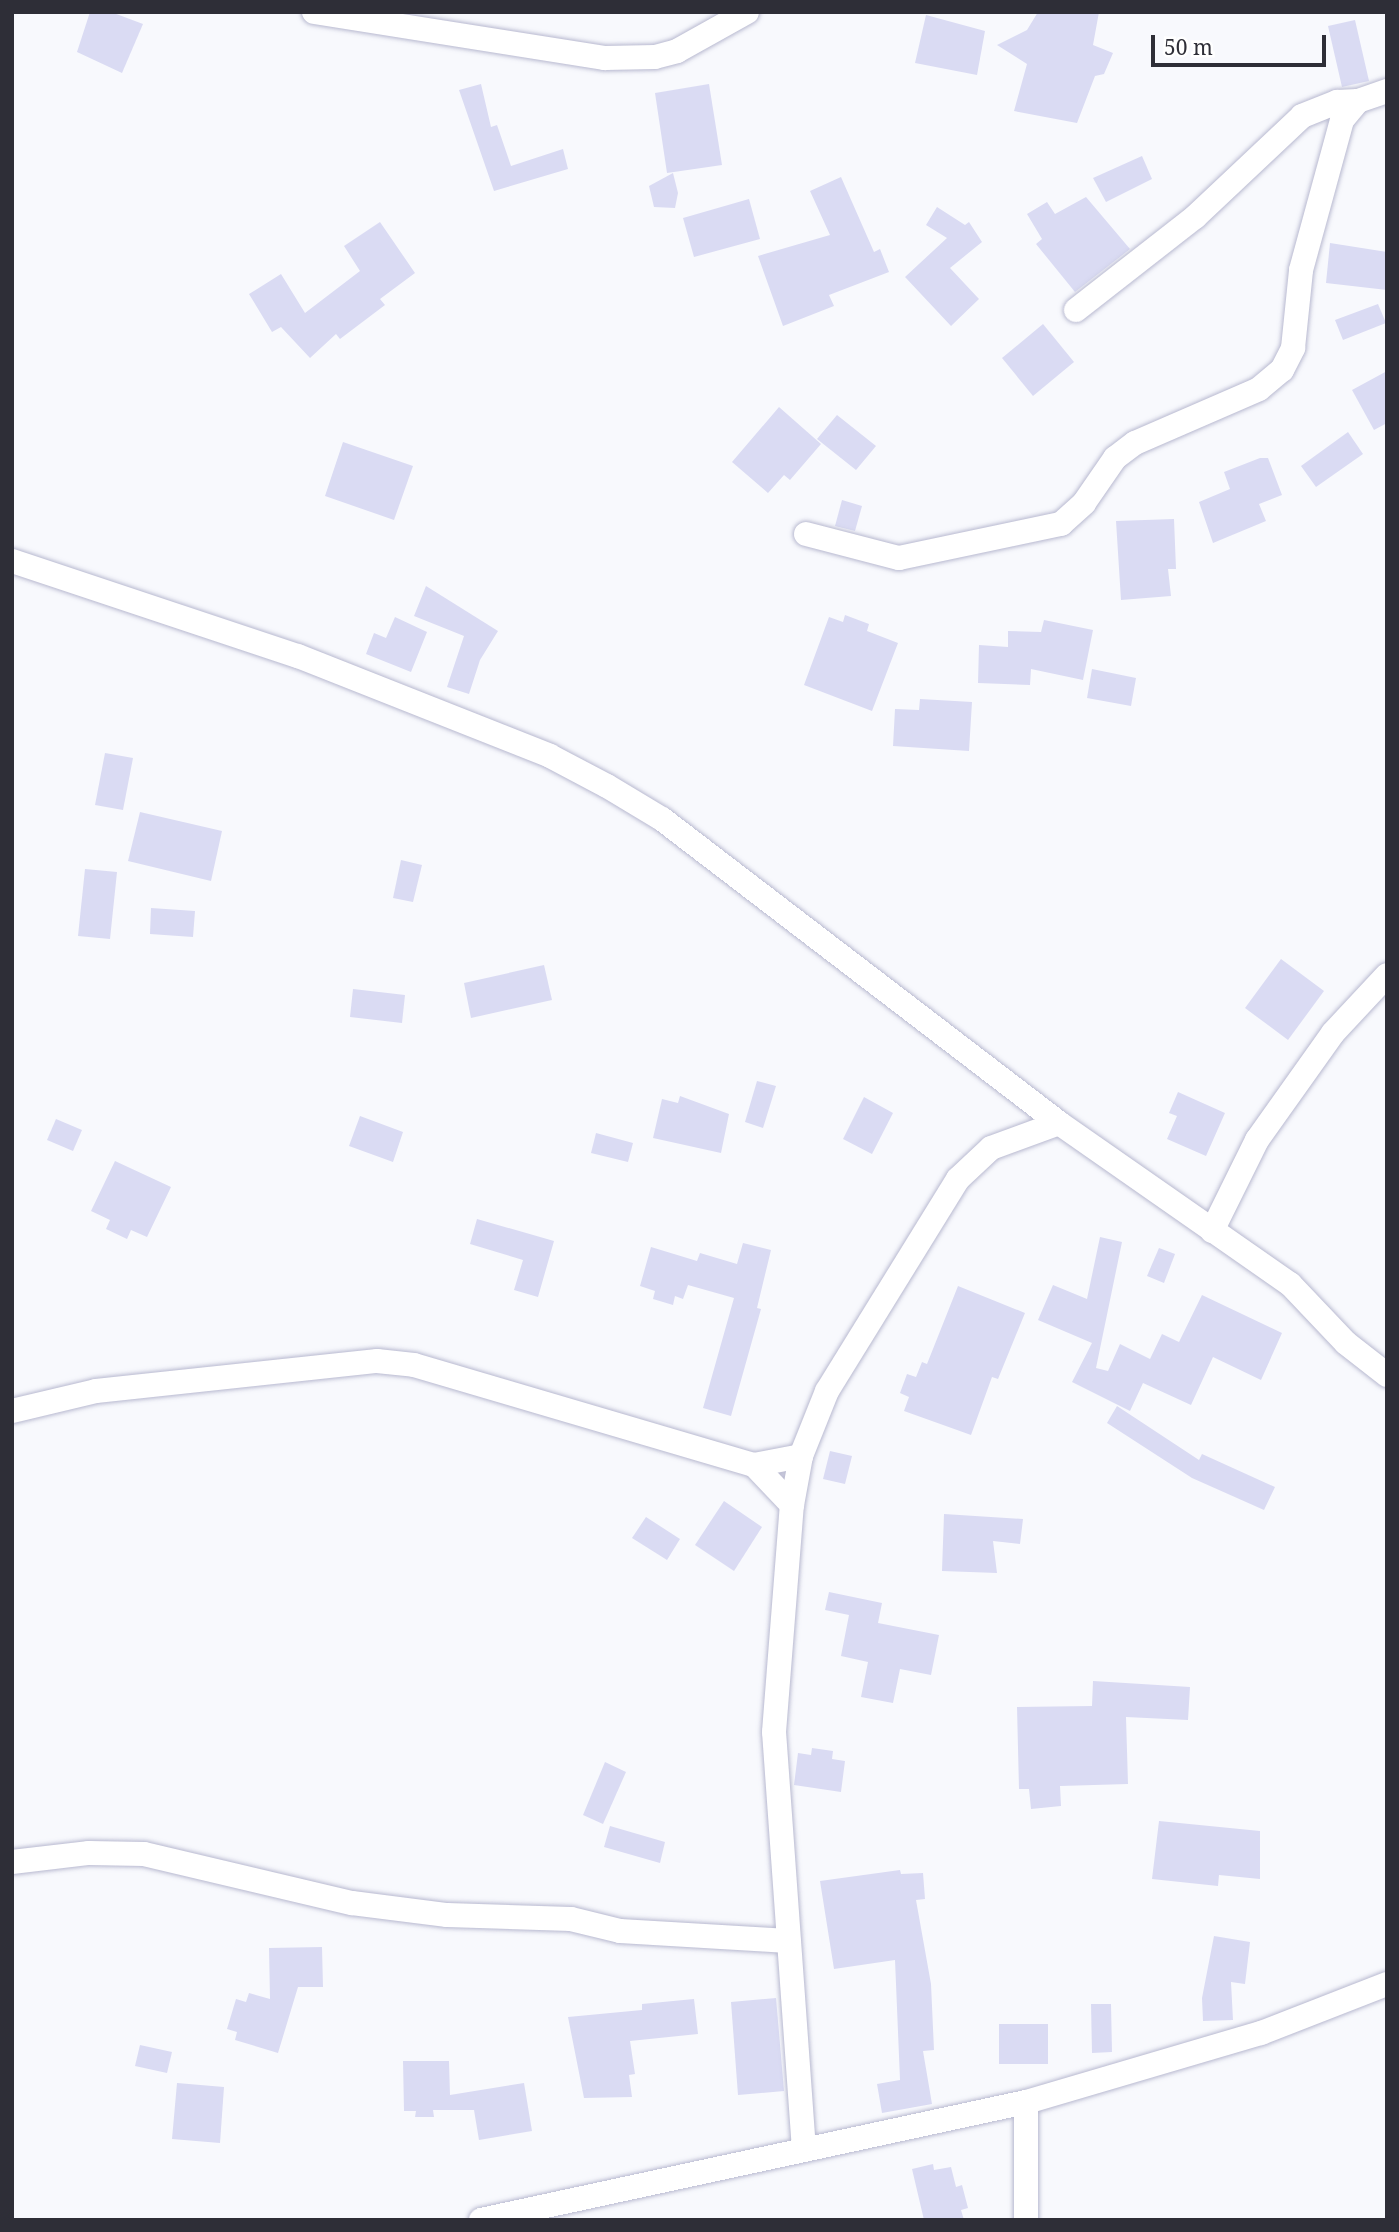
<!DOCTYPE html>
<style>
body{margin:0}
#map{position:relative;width:1399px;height:2232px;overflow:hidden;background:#f8f9fd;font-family:"Noto Serif",serif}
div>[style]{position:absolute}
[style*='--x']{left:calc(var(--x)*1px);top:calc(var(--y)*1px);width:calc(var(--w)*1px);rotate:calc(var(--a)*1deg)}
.building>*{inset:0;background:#dadbf3}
.roads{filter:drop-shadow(0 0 2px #b8b9d0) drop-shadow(0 0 2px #b8b9d0)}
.minor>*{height:24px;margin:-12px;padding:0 12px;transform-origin:12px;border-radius:12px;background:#fff}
span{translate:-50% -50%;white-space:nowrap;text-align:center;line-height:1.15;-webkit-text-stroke:5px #fff;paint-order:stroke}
.frame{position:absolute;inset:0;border:14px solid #2e2e37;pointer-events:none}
.scale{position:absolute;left:1151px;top:35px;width:175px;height:32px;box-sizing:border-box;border:4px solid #2e2e37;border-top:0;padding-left:9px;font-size:21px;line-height:24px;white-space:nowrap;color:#2e2e37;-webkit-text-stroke:5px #fff;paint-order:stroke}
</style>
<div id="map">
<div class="building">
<i style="clip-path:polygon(90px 12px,111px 12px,143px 24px,122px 73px,77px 52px)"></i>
<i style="clip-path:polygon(1038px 12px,1099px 12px,1093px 45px,1113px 53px,1104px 74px,1095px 76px,1077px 123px,1014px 111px,1027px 64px,997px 45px,1027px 30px)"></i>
<i style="clip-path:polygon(926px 15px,985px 31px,977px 75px,915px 63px)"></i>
<i style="clip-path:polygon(1355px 20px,1369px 81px,1342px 87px,1328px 26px)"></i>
<i style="clip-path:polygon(481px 84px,491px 127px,497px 125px,511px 166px,563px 149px,568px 169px,494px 191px,459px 90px)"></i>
<i style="clip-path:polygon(709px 84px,722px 165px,667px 173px,655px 93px)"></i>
<i style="clip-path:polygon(1142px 156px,1152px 179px,1106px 202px,1093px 178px)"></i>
<i style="clip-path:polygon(673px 173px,678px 193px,675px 208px,654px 207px,649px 186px)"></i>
<i style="clip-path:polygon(841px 177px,874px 252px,880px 249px,889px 272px,829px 295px,834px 306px,783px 326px,758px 256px,830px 235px,810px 191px)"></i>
<i style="clip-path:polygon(1086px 197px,1130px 249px,1075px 292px,1036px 244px,1042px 239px,1027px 214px,1047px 202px,1055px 214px)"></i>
<i style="clip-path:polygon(749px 199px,760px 239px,694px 257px,683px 218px)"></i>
<i style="clip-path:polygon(937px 207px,965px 225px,969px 222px,982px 242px,950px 268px,979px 299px,951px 326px,905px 277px,947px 238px,926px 225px)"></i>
<i style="clip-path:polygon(380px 222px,415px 273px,380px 299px,385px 305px,340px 339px,336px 334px,310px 358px,281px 327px,272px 332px,249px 294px,281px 274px,305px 313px,360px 271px,344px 246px)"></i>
<i style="clip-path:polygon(1330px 243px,1387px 252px,1387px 290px,1326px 283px)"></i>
<i style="clip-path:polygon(1378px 304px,1386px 323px,1343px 340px,1335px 320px)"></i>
<i style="clip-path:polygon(1043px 324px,1074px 362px,1033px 396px,1002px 358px)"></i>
<i style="clip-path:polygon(1387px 371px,1387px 423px,1374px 430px,1352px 390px)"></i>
<i style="clip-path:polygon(779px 407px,821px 444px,790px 480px,784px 475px,768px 493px,732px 462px)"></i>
<i style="clip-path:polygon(837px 415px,876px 446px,856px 470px,817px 439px)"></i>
<i style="clip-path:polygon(1348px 432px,1363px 454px,1316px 487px,1301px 466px)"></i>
<i style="clip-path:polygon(343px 442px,413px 466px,394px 520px,325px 496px)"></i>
<i style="clip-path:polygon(1260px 458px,1268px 458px,1282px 495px,1259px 504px,1266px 521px,1213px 543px,1199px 502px,1230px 489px,1224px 472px)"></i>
<i style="clip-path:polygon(842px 500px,862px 506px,855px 531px,835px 526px)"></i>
<i style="clip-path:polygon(1174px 519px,1176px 569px,1168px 569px,1171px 596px,1121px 600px,1116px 521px)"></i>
<i style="clip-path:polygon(426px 586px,498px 631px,480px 660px,469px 694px,447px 687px,464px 636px,414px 616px)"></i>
<i style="clip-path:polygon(845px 615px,869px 624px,867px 631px,898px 643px,872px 711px,804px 685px,829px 617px,843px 622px)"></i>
<i style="clip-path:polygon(395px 617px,427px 632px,411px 672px,366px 654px,374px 633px,386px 638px)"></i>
<i style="clip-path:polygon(1044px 620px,1093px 630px,1083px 680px,1031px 669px,1030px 685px,978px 683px,979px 645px,1008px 647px,1008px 631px,1041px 632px)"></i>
<i style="clip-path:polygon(1092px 669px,1136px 678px,1131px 706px,1087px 698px)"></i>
<i style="clip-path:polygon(920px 699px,972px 702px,969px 751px,893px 746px,895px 709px,919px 710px)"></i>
<i style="clip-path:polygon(105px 753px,133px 758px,123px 810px,95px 805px)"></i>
<i style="clip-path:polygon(140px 812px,222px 831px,211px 881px,128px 861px)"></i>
<i style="clip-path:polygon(401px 860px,422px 865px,413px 902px,393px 898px)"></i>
<i style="clip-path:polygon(85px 869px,117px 872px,110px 939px,78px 936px)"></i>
<i style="clip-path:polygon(151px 908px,195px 911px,193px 937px,150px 934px)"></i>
<i style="clip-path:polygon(1281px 959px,1324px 991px,1288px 1040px,1245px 1008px)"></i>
<i style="clip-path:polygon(544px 965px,552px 1000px,471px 1018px,464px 983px)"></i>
<i style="clip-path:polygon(353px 989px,405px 995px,402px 1023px,350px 1017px)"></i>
<i style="clip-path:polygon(757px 1081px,776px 1086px,763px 1128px,745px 1122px)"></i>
<i style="clip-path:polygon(1178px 1092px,1225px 1113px,1206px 1156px,1167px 1139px,1177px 1116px,1169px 1113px)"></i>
<i style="clip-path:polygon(680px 1096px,729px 1114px,721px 1153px,653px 1138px,662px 1099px,678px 1103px)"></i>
<i style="clip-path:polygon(864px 1097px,893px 1113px,872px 1154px,843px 1139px)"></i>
<i style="clip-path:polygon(360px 1116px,403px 1132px,393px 1162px,349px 1146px)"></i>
<i style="clip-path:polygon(56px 1119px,82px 1130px,73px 1151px,47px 1140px)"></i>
<i style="clip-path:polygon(596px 1133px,633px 1143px,628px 1162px,591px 1153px)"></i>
<i style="clip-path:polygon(115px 1161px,171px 1187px,147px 1237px,131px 1230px,127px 1239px,106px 1229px,110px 1220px,91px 1211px)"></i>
<i style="clip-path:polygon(477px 1219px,554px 1241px,538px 1297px,514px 1290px,523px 1260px,470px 1244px)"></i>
<i style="clip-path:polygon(1100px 1237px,1122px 1242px,1096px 1368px,1108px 1371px,1120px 1344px,1150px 1359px,1162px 1334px,1179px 1342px,1202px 1295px,1282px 1333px,1261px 1380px,1213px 1357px,1191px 1405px,1143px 1383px,1130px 1411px,1072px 1382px,1092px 1343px,1038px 1320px,1053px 1285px,1087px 1299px)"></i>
<i style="clip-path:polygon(743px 1243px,771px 1250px,757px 1308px,761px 1309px,731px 1416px,703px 1408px,734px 1298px,688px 1285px,683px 1299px,675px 1296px,673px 1305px,653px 1299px,655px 1291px,640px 1286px,651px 1247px,697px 1261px,700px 1253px,737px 1264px)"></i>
<i style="clip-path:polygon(1159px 1248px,1175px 1254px,1164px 1283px,1147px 1276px)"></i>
<i style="clip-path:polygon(958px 1286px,1025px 1313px,998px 1379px,992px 1377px,971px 1435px,904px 1411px,909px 1397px,900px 1393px,907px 1374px,916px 1377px,922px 1362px,927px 1364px)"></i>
<i style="clip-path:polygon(1117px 1406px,1199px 1460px,1202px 1454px,1275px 1487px,1264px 1510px,1192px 1478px,1107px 1423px)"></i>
<i style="clip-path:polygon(830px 1451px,852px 1456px,845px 1484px,823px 1479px)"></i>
<i style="clip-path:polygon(724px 1501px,762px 1527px,734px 1571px,695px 1545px)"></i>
<i style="clip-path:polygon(944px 1514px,1023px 1519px,1020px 1544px,993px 1541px,997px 1573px,942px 1571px)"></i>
<i style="clip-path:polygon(646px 1517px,680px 1539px,667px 1560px,632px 1538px)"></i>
<i style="clip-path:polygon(829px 1592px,882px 1603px,878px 1623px,939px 1635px,931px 1675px,900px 1669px,893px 1703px,861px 1697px,868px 1662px,841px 1656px,849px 1615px,825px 1610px)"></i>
<i style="clip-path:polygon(1093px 1681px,1190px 1687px,1188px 1720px,1126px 1717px,1128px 1784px,1060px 1786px,1061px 1806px,1031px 1809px,1029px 1789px,1019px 1789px,1017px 1707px,1092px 1706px)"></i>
<i style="clip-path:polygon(812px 1748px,833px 1751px,832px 1759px,845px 1761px,841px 1792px,794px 1785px,798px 1753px,811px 1755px)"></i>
<i style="clip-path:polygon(605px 1762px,626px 1772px,603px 1824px,583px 1815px)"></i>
<i style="clip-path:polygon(1159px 1821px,1260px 1831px,1260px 1879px,1219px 1875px,1218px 1886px,1152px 1879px)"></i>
<i style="clip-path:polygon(610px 1826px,665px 1842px,660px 1863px,604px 1847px)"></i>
<i style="clip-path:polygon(900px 1870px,901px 1874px,923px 1873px,925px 1899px,916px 1900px,931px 1984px,934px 2050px,923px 2051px,932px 2104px,882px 2113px,877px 2084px,900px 2080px,895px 1960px,834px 1969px,820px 1881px)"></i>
<i style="clip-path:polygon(1214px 1936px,1250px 1942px,1245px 1984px,1231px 1982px,1233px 2020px,1203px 2021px,1202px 1998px)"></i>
<i style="clip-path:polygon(322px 1947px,323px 1987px,298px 1987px,278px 2053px,235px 2040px,237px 2032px,227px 2029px,236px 1999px,246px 2002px,249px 1993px,270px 1999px,269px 1948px)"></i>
<i style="clip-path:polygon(776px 1998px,784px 2091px,738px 2095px,731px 2002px)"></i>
<i style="clip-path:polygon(694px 1999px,698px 2034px,630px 2041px,635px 2074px,629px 2075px,632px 2097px,584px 2098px,568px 2017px,642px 2010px,642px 2004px)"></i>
<i style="clip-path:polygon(1091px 2004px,1111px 2004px,1112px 2052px,1092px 2053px)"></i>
<i style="clip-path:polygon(999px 2024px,1048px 2024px,1048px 2064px,999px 2064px)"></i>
<i style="clip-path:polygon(140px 2045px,172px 2052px,167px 2073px,135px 2066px)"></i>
<i style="clip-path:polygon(403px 2061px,449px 2061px,450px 2095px,524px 2083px,532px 2131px,479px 2140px,474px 2110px,433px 2110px,434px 2117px,415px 2117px,416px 2111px,404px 2111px)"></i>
<i style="clip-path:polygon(177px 2083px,224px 2087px,220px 2143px,172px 2139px)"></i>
<i style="clip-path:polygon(933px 2164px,934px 2170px,951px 2167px,956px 2187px,962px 2185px,968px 2208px,961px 2210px,964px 2220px,924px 2220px,912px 2169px)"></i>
</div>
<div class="roads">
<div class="minor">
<i style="--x:314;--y:12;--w:295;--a:9"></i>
<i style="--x:605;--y:58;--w:50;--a:-1.1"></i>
<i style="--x:655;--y:57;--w:23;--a:-15"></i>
<i style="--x:677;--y:51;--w:80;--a:-29.1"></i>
<i style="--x:1076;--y:310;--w:151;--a:-38"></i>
<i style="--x:1195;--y:217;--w:147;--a:-43.3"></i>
<i style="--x:1302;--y:116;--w:38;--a:-22"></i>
<i style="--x:1337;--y:102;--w:21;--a:-3"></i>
<i style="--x:806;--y:534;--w:96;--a:14.5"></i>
<i style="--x:899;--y:558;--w:166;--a:-11.9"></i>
<i style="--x:1061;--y:524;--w:31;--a:-42"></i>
<i style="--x:1084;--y:503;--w:55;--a:-55.4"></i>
<i style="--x:1115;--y:458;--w:25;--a:-37"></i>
<i style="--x:1135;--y:443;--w:135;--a:-23.5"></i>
<i style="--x:1259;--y:389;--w:30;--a:-40"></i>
<i style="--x:1282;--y:370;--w:25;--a:-63"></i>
<i style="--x:1293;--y:348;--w:78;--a:-84.1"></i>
<i style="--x:1301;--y:270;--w:156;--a:-74.7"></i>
<i style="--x:1342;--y:120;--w:25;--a:-50"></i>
<i style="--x:1358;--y:101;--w:31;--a:-19"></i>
<i style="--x:12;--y:561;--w:301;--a:18.4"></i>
<i style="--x:298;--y:656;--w:271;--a:21.6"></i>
<i style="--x:550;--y:756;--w:64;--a:27.8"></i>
<i style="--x:607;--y:786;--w:64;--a:31"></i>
<i style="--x:662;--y:819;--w:500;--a:37.44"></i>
<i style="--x:1059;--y:1123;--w:282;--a:34.9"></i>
<i style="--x:1290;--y:1284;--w:81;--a:46.5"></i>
<i style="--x:1346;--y:1343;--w:52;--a:38"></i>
<i style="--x:1212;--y:1231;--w:102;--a:-63.7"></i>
<i style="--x:1257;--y:1140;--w:131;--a:-54.6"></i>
<i style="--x:1333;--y:1033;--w:79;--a:-47"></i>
<i style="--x:12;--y:1411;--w:86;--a:-13.4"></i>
<i style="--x:96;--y:1391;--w:283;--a:-6.1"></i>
<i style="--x:377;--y:1361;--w:37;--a:6"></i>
<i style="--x:414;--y:1365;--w:354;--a:16.4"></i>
<i style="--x:754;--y:1465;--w:48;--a:-10.8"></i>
<i style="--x:754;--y:1465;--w:55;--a:46.5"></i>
<i style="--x:12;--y:1862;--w:78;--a:-6.7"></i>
<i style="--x:89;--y:1853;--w:55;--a:1"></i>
<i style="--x:144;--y:1854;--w:214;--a:13.3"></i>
<i style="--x:352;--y:1903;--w:96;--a:7.2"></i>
<i style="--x:447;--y:1915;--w:124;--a:1.8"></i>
<i style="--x:571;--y:1919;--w:50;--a:13.8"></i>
<i style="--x:620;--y:1931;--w:169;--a:3.4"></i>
<i style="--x:804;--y:2150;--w:419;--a:-94.1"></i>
<i style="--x:774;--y:1732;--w:228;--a:-85.5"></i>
<i style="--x:792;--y:1505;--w:50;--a:-79.6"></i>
<i style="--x:801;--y:1456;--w:70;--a:-68.2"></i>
<i style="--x:827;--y:1391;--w:249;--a:-58.3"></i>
<i style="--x:958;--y:1179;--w:45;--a:-43.2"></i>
<i style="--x:991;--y:1148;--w:72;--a:-20.2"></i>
<i style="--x:481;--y:2220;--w:558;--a:-12.22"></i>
<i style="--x:1026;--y:2102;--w:245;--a:-16.4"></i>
<i style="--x:1261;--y:2033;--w:135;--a:-21.3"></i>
<i style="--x:1026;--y:2220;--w:118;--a:-90"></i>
</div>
</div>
<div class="frame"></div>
<div class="scale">50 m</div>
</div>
